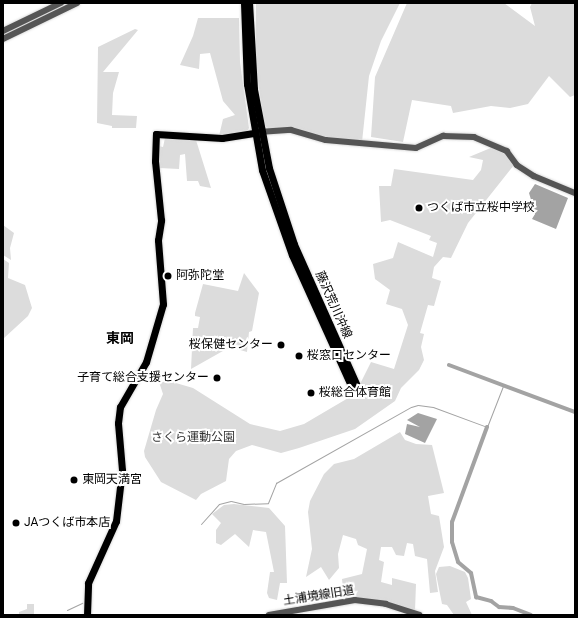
<!DOCTYPE html>
<meta charset="utf-8">
<style>
body{margin:0}
#map{position:relative;width:578px;height:618px;overflow:hidden;background:#fff;font-family:Roboto,"Noto Sans JP",sans-serif}
div>[style]{position:absolute}
[style*='--x']{left:calc(var(--x)*1px);top:calc(var(--y)*1px);width:calc(var(--w)*1px);rotate:calc(var(--a)*1deg)}
.green>*{inset:0;background:#dcdcdc}
.water>*{inset:0;background:#a3a3a3}
.stream>*{height:1px;margin:-0.5px;padding:0 0.5px;transform-origin:0.5px;border-radius:0.5px;background:#a3a3a3}
.canal>*{height:4px;margin:-2px;padding:0 2px;transform-origin:2px;border-radius:2px;background:#a3a3a3}
.roads{filter:drop-shadow(0 0 1px #dbdbdb) drop-shadow(0 0 1px #dbdbdb)}
.minor>*{height:5.5px;margin:-2.75px;padding:0 2.75px;transform-origin:2.75px;border-radius:2.75px;background:#555}
.major>*{height:7px;margin:-3.5px;padding:0 3.5px;transform-origin:3.5px;border-radius:3.5px;background:#000}
.dots>*{width:11px;height:11px;translate:-50% -50%;box-sizing:border-box;border:2px solid #fff;border-radius:50%}
span{translate:-50% -50%;white-space:nowrap;text-align:center;line-height:1.15;-webkit-text-stroke:4px #fff;paint-order:stroke}
.poi-label{font-size:12px;color:#000}
.left{translate:0 -50%;text-align:left}
.right{translate:-100% -50%;text-align:right}
.street-label{font-size:12px;color:#000}
.park-label{font-size:12px;color:#333}
.quarter-label{font-size:14px;color:#000;font-weight:700}
.frame{position:absolute;inset:0;border:4px solid #000;pointer-events:none}
</style>
<div id="map">
<div class="green">
<i style="clip-path:polygon(256px 3px,400px 3px,381px 41px,369px 76px,362px 142px,321px 136px,299px 129px,268px 128px,264px 125px,256px 66px)"></i>
<i style="clip-path:polygon(407px 3px,504px 3px,535px 26px,530px 7px,532px 3px,575px 3px,575px 95px,570px 97px,549px 76px,528px 104px,510px 108px,491px 106px,453px 113px,451px 106px,412px 100px,403px 142px,371px 137px,375px 77px)"></i>
<i style="clip-path:polygon(198px 18px,239px 18px,240px 62px,249px 128px,246px 133px,219px 136px,223px 119px,235px 115px,223px 101px,210px 53px,200px 54px,199px 69px,180px 65px,193px 36px)"></i>
<i style="clip-path:polygon(135px 29px,138px 30px,103px 72px,119px 72px,113px 93px,112px 115px,137px 116px,136px 128px,112px 128px,112px 126px,97px 123px,98px 47px)"></i>
<i style="clip-path:polygon(165px 138px,196px 140px,211px 188px,200px 186px,198px 181px,187px 181px,185px 154px,180px 155px,179px 169px,159px 168px,158px 146px,163px 147px)"></i>
<i style="clip-path:polygon(493px 147px,508px 156px,514px 165px,468px 223px,451px 258px,443px 257px,434px 267px,432px 278px,441px 281px,434px 306px,428px 305px,420px 333px,424px 334px,421px 347px,424px 360px,419px 370px,401px 388px,395px 401px,355px 429px,299px 448px,281px 453px,252px 445px,236px 451px,229px 459px,226px 481px,201px 494px,196px 500px,161px 482px,145px 457px,144px 451px,156px 410px,163px 394px,159px 382px,169px 381px,193px 388px,250px 424px,280px 431px,304px 424px,355px 394px,371px 362px,394px 369px,408px 325px,402px 309px,386px 304px,390px 290px,375px 279px,373px 264px,393px 258px,398px 242px,433px 257px,437px 243px,429px 240px,431px 236px,390px 220px,381px 222px,379px 186px,391px 186px,394px 169px,473px 180px,481px 170px,483px 160px,469px 157px)"></i>
<i style="clip-path:polygon(3px 225px,14px 233px,10px 248px,11px 260px,3px 255px)"></i>
<i style="clip-path:polygon(3px 259px,9px 263px,8px 278px,25px 285px,32px 308px,28px 316px,3px 339px)"></i>
<i style="clip-path:polygon(244px 273px,259px 293px,252px 331px,249px 332px,247px 352px,230px 347px,191px 369px,193px 328px,198px 328px,200px 317px,195px 316px,195px 313px,203px 284px,238px 291px)"></i>
<i style="clip-path:polygon(400px 432px,405px 440px,416px 444px,432px 445px,444px 493px,428px 496px,431px 514px,439px 516px,444px 547px,435px 571px,438px 592px,430px 593px,427px 559px,415px 556px,413px 544px,407px 543px,404px 556px,396px 555px,392px 547px,381px 547px,379px 560px,384px 562px,381px 582px,392px 585px,392px 578px,416px 584px,415px 611px,367px 598px,344px 600px,342px 579px,362px 574px,367px 549px,358px 545px,356px 539px,343px 535px,338px 554px,339px 568px,329px 580px,321px 567px,306px 577px,312px 549px,308px 512px,310px 501px,324px 474px,334px 464px,354px 459px)"></i>
<i style="clip-path:polygon(234px 504px,269px 508px,285px 526px,287px 583px,280px 583px,277px 600px,269px 598px,267px 593px,270px 572px,274px 572px,266px 532px,253px 530px,249px 547px,235px 534px,221px 545px,216px 543px,216px 530px,221px 523px,212px 514px,224px 505px)"></i>
<i style="clip-path:polygon(450px 566px,465px 572px,468px 578px,471px 599px,466px 602px,472px 615px,454px 615px,447px 605px,442px 604px,436px 574px,439px 567px)"></i>
<i style="clip-path:polygon(27px 604px,34px 604px,34px 615px,19px 615px,19px 612px,27px 609px)"></i>
</div>
<div class="water">
<i style="clip-path:polygon(535px 184px,568px 198px,556px 229px,532px 219px,535px 214px,527px 209px,532px 203px,529px 193px)"></i>
<i style="clip-path:polygon(418px 413px,437px 419px,425px 443px,405px 434px,407px 424px,420px 427px,407px 420px)"></i>
</div>
<div class="stream">
<i style="--x:201;--y:524;--w:27;--a:-48"></i>
<i style="--x:219;--y:504;--w:12;--a:-14"></i>
<i style="--x:231;--y:501;--w:13;--a:13"></i>
<i style="--x:244;--y:504;--w:24;--a:-2"></i>
<i style="--x:268;--y:503;--w:22;--a:-68"></i>
<i style="--x:276;--y:483;--w:155;--a:-29.4"></i>
<i style="--x:411;--y:407;--w:7;--a:-16"></i>
<i style="--x:418;--y:405;--w:15;--a:8"></i>
<i style="--x:433;--y:407;--w:58;--a:20.3"></i>
<i style="--x:487;--y:427;--w:44;--a:-68.7"></i>
<i style="--x:67;--y:610;--w:17;--a:-25"></i>
</div>
<div class="canal">
<i style="--x:449;--y:365;--w:134;--a:20.5"></i>
<i style="--x:487;--y:427;--w:101;--a:110.2"></i>
<i style="--x:452;--y:522;--w:20;--a:90"></i>
<i style="--x:452;--y:542;--w:21;--a:73"></i>
<i style="--x:458;--y:562;--w:17;--a:40"></i>
<i style="--x:471;--y:573;--w:25;--a:78"></i>
<i style="--x:476;--y:597;--w:16;--a:15"></i>
<i style="--x:491;--y:601;--w:10;--a:37"></i>
<i style="--x:499;--y:607;--w:14;--a:4"></i>
<i style="--x:513;--y:608;--w:19;--a:21"></i>
</div>
<div class="roads">
<div class="minor">
<i style="--x:3;--y:31;--w:64;--a:-25.8"></i>
<i style="--x:3;--y:39;--w:82;--a:-25.9"></i>
<i style="--x:259;--y:132;--w:32;--a:-4"></i>
<i style="--x:291;--y:130;--w:36;--a:16"></i>
<i style="--x:326;--y:140;--w:90;--a:5.1"></i>
<i style="--x:416;--y:148;--w:30;--a:-24"></i>
<i style="--x:443;--y:136;--w:31;--a:2"></i>
<i style="--x:474;--y:137;--w:36;--a:23"></i>
<i style="--x:507;--y:151;--w:17;--a:54"></i>
<i style="--x:517;--y:165;--w:20;--a:33"></i>
<i style="--x:534;--y:176;--w:44;--a:22.5"></i>
<i style="--x:269;--y:615;--w:87;--a:-9.9"></i>
<i style="--x:355;--y:600;--w:31;--a:7"></i>
<i style="--x:386;--y:604;--w:35;--a:18"></i>
</div>
<div class="major">
<i style="--x:244;--y:3;--w:81;--a:87.9"></i>
<i style="--x:247;--y:84;--w:87;--a:80.1"></i>
<i style="--x:262;--y:170;--w:90;--a:70.6"></i>
<i style="--x:292;--y:255;--w:148;--a:65.7"></i>
<i style="--x:353;--y:390;--w:5;--a:-22"></i>
<i style="--x:358;--y:388;--w:158;--a:-114"></i>
<i style="--x:294;--y:244;--w:80;--a:-108.2"></i>
<i style="--x:269;--y:168;--w:80;--a:-100.8"></i>
<i style="--x:254;--y:89;--w:86;--a:-93.3"></i>
<i style="--x:87;--y:615;--w:32;--a:-88"></i>
<i style="--x:88;--y:583;--w:68;--a:-65.7"></i>
<i style="--x:116;--y:521;--w:51;--a:-83.3"></i>
<i style="--x:122;--y:470;--w:47;--a:-94.9"></i>
<i style="--x:118;--y:423;--w:16;--a:-83"></i>
<i style="--x:120;--y:407;--w:52;--a:-60"></i>
<i style="--x:146;--y:362;--w:60;--a:-73.7"></i>
<i style="--x:163;--y:304;--w:64;--a:-94.5"></i>
<i style="--x:158;--y:240;--w:20;--a:-81"></i>
<i style="--x:161;--y:220;--w:59;--a:-95.8"></i>
<i style="--x:155;--y:161;--w:27;--a:-88"></i>
<i style="--x:156;--y:134;--w:66;--a:3.5"></i>
<i style="--x:222;--y:138;--w:32;--a:-9"></i>
</div>
</div>
<div class="dots">
<i style="left:419px;top:208px;background:#000"></i>
<i style="left:168px;top:276px;background:#000"></i>
<i style="left:281px;top:345px;background:#000"></i>
<i style="left:299px;top:356px;background:#000"></i>
<i style="left:217px;top:378px;background:#000"></i>
<i style="left:311px;top:393px;background:#000"></i>
<i style="left:74px;top:480px;background:#000"></i>
<i style="left:16px;top:523px;background:#000"></i>
</div>
<div class="poi-label">
<span class="left" style="left:427px;top:208px">つくば市立桜中学校</span>
<span class="left" style="left:176px;top:276px">阿弥陀堂</span>
<span class="right" style="left:273px;top:345px">桜保健センター</span>
<span class="left" style="left:307px;top:356px">桜窓口センター</span>
<span class="right" style="left:209px;top:378px">子育て総合支援センター</span>
<span class="left" style="left:319px;top:393px">桜総合体育館</span>
<span class="left" style="left:82px;top:480px">東岡天満宮</span>
<span class="left" style="left:24px;top:523px">JAつくば市本店</span>
</div>
<div class="street-label">
<span style="left:333px;top:305px;rotate:66deg">藤沢荒川沖線</span>
<span style="left:319px;top:596px;rotate:-9deg">土浦境線旧道</span>
</div>
<div class="park-label">
<span style="left:193px;top:438px">さくら運動公園</span>
</div>
<div class="quarter-label">
<span style="left:120px;top:338px">東岡</span>
</div>
<div class="frame"></div>
</div>
